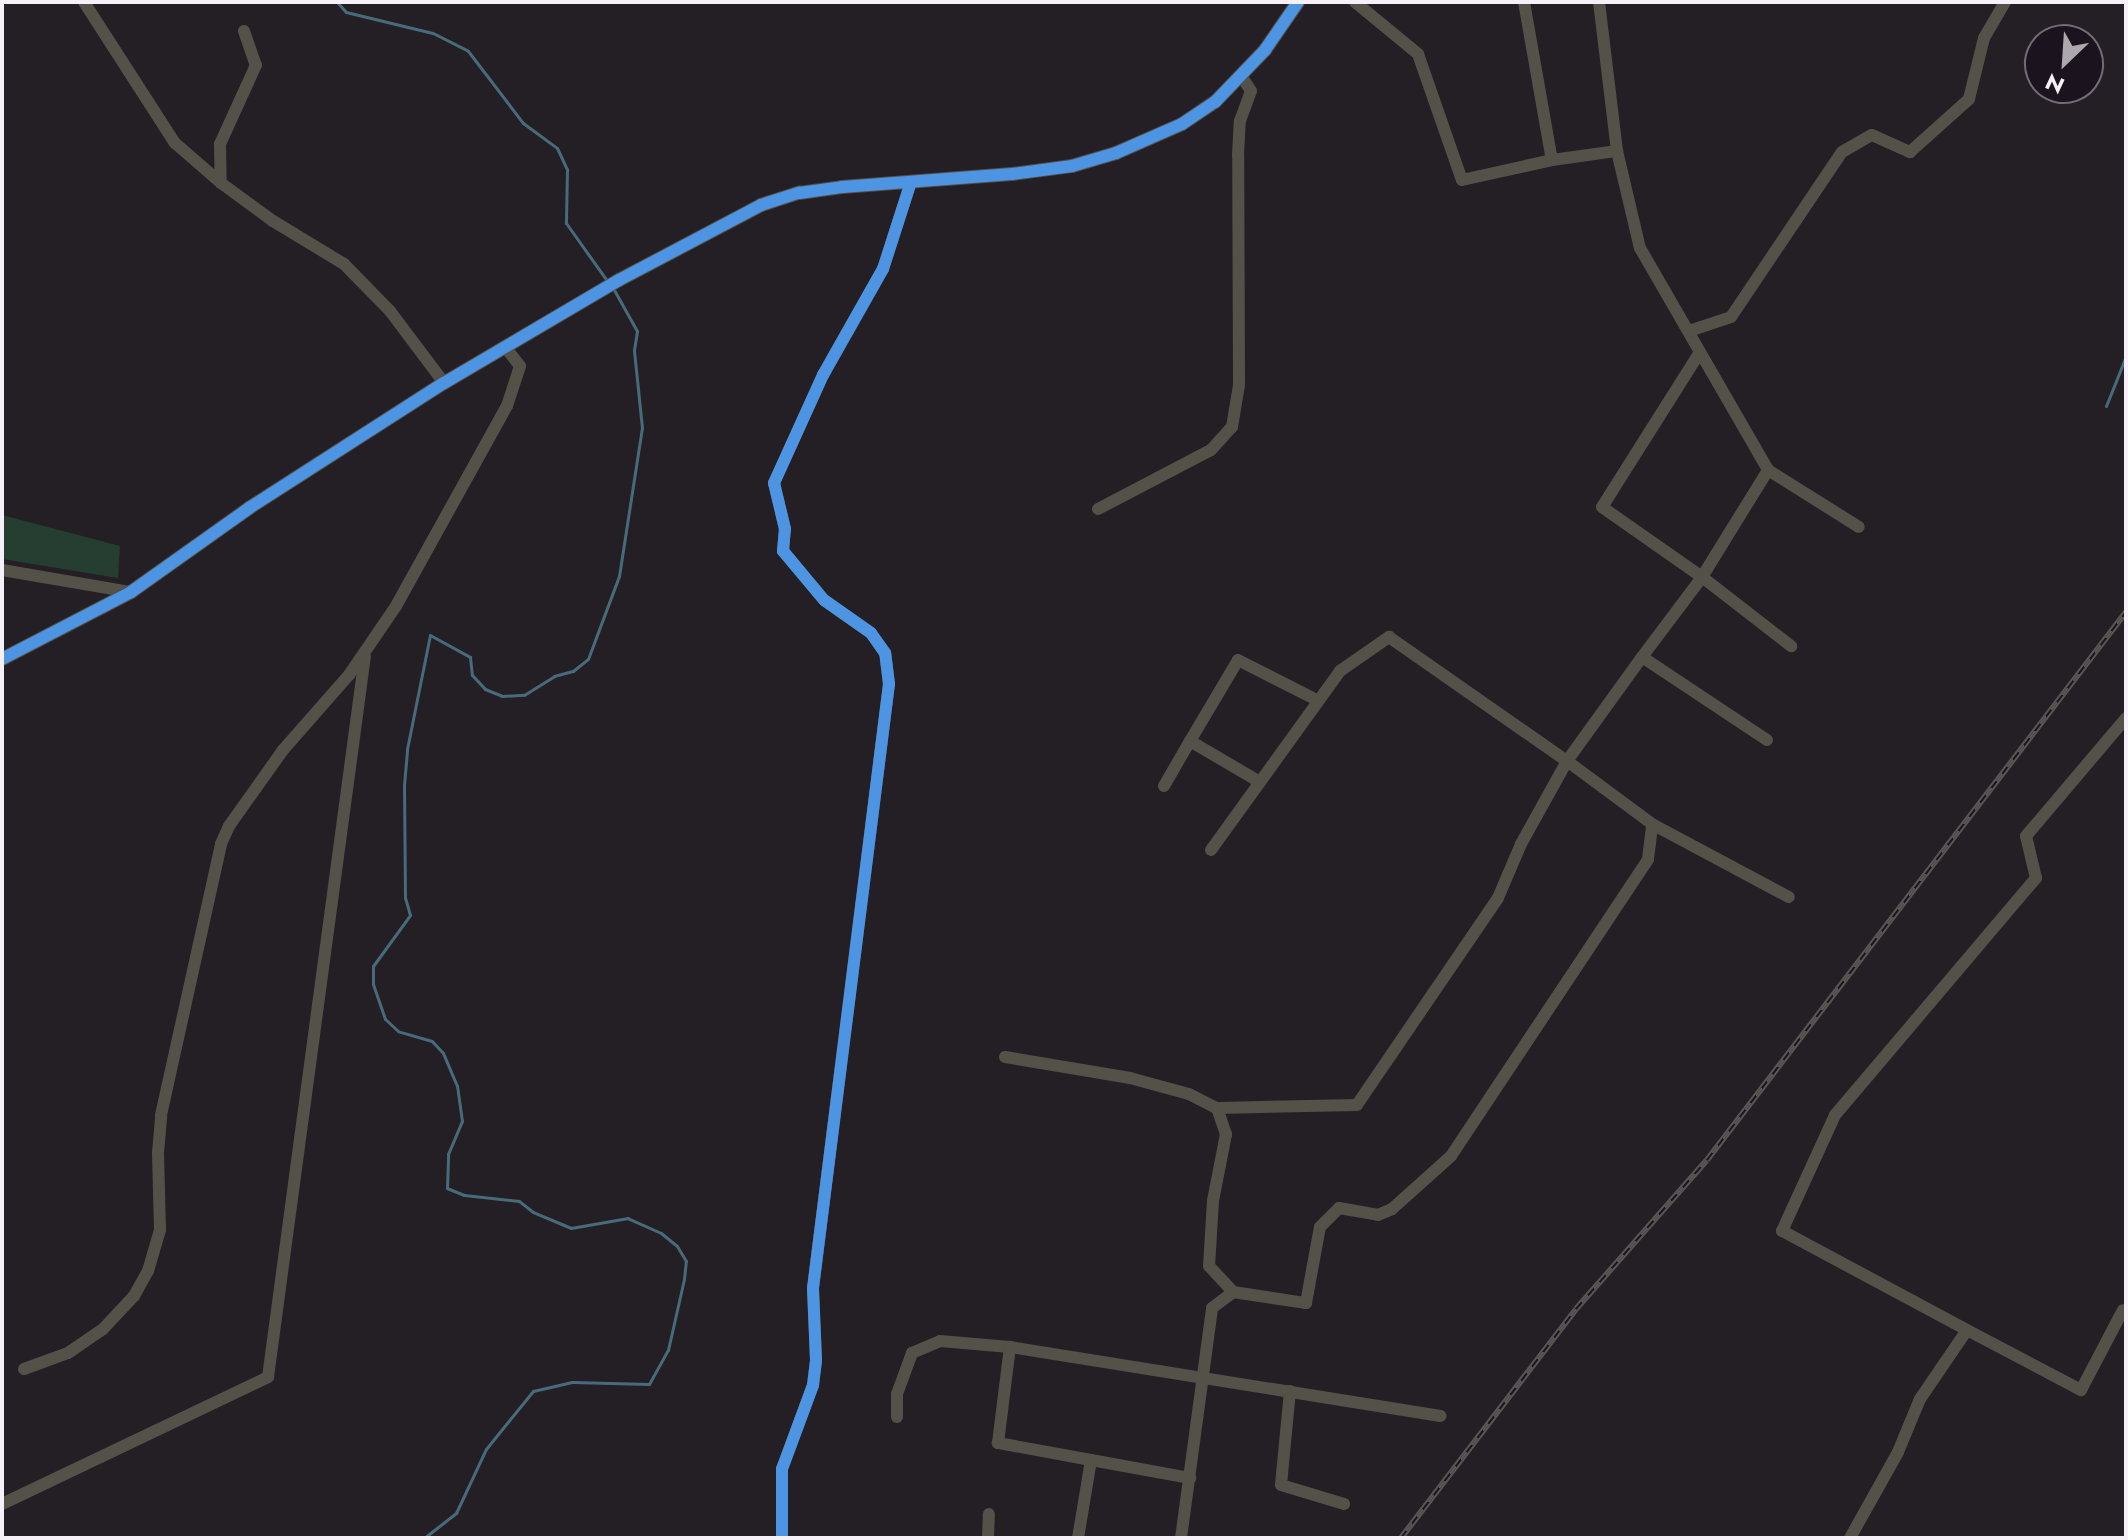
<!DOCTYPE html>
<style>
body{margin:0}
#map{position:relative;width:2128px;height:1540px;overflow:hidden;background:#231f25;font-family:Jost,sans-serif}
div>[style]{position:absolute}
[style*='--x']{left:calc(var(--x)*1px);top:calc(var(--y)*1px);width:calc(var(--w)*1px);rotate:calc(var(--a)*1deg)}
.green>*{inset:0;background:#263e31}
.stream>*{height:3px;margin:-1.5px;padding:0 1.5px;transform-origin:1.5px;border-radius:1.5px;background:#476b7a}
.minor>*{height:12px;margin:-6px;padding:0 6px;transform-origin:6px;border-radius:6px;background:#545149}
.tertiary>*{height:14px;margin:-7px;padding:0 7px;transform-origin:7px;border-radius:7px;background:#545149}
.rail>*{height:6px;margin-top:-3px;transform-origin:0;background:repeating-linear-gradient(90deg,#1b141e 0 9px,#5a5655 0 18px);box-sizing:border-box;border-block:2px solid #5a5655}
.cycleway>*{height:12px;margin:-6px;padding:0 6px;transform-origin:6px;border-radius:6px;background:#4d94e3}
span{translate:-50% -50%;white-space:nowrap;text-align:center;line-height:1.15;-webkit-text-stroke:7px #1b141e;paint-order:stroke}
.frame{position:absolute;inset:0;border:4px solid #f6f1f8;pointer-events:none}
.north{position:absolute;left:2024px;top:24px;width:80px;height:80px;box-sizing:border-box;background:#1b141e;border:2px solid #736c75;border-radius:50%;rotate:205deg;font-size:22px;font-weight:700;line-height:32px;text-align:center;color:#f6f1f8}
.north::after{content:'';display:block;margin:auto;width:28px;height:36px;background:#aca8ae;clip-path:polygon(50% 0,100% 100%,50% 72%,0 100%)}
</style>
<div id="map">
<div class="green">
<i style="clip-path:polygon(2px 515px,120px 546px,118px 578px,2px 559px)"></i>
</div>
<div class="stream">
<i style="--x:337;--y:2;--w:13;--a:48"></i>
<i style="--x:346;--y:12;--w:89;--a:13.6"></i>
<i style="--x:433;--y:33;--w:39;--a:27"></i>
<i style="--x:468;--y:51;--w:91;--a:52.6"></i>
<i style="--x:523;--y:123;--w:42;--a:36.3"></i>
<i style="--x:557;--y:148;--w:23;--a:65"></i>
<i style="--x:567;--y:169;--w:54;--a:91.1"></i>
<i style="--x:566;--y:223;--w:72;--a:54.6"></i>
<i style="--x:2106;--y:406;--w:54;--a:-68.2"></i>
<i style="--x:424;--y:1538;--w:41;--a:-38"></i>
<i style="--x:456;--y:1513;--w:71;--a:-64.9"></i>
<i style="--x:486;--y:1449;--w:75;--a:-51"></i>
<i style="--x:533;--y:1391;--w:40;--a:-13"></i>
<i style="--x:572;--y:1382;--w:77;--a:1.5"></i>
<i style="--x:649;--y:1384;--w:39;--a:-61"></i>
<i style="--x:668;--y:1350;--w:73;--a:-77.3"></i>
<i style="--x:684;--y:1279;--w:18;--a:-84"></i>
<i style="--x:686;--y:1261;--w:17;--a:-121"></i>
<i style="--x:677;--y:1246;--w:21;--a:-141"></i>
<i style="--x:661;--y:1233;--w:36;--a:-156"></i>
<i style="--x:628;--y:1218;--w:58;--a:170"></i>
<i style="--x:571;--y:1228;--w:41;--a:-157.2"></i>
<i style="--x:533;--y:1212;--w:18;--a:-142"></i>
<i style="--x:519;--y:1201;--w:55;--a:-173.8"></i>
<i style="--x:464;--y:1195;--w:18;--a:-158"></i>
<i style="--x:447;--y:1188;--w:34;--a:-88"></i>
<i style="--x:448;--y:1154;--w:36;--a:-67"></i>
<i style="--x:462;--y:1121;--w:35;--a:-98"></i>
<i style="--x:457;--y:1086;--w:36;--a:-113"></i>
<i style="--x:443;--y:1053;--w:16;--a:-133"></i>
<i style="--x:432;--y:1041;--w:35;--a:-164"></i>
<i style="--x:398;--y:1031;--w:18;--a:-137"></i>
<i style="--x:385;--y:1019;--w:37;--a:-109"></i>
<i style="--x:373;--y:984;--w:18;--a:-90"></i>
<i style="--x:373;--y:966;--w:63;--a:-54"></i>
<i style="--x:410;--y:915;--w:18;--a:-106"></i>
<i style="--x:405;--y:898;--w:113;--a:-90.5"></i>
<i style="--x:404;--y:785;--w:36;--a:-85"></i>
<i style="--x:407;--y:749;--w:116;--a:-78.6"></i>
<i style="--x:430;--y:635;--w:46;--a:28.8"></i>
<i style="--x:470;--y:657;--w:18;--a:84"></i>
<i style="--x:472;--y:675;--w:19;--a:47"></i>
<i style="--x:485;--y:689;--w:18;--a:22"></i>
<i style="--x:502;--y:696;--w:22;--a:-3"></i>
<i style="--x:524;--y:695;--w:36;--a:-32"></i>
<i style="--x:554;--y:676;--w:20;--a:-15"></i>
<i style="--x:573;--y:671;--w:19;--a:-39"></i>
<i style="--x:588;--y:659;--w:89;--a:-69.5"></i>
<i style="--x:619;--y:576;--w:150;--a:-81.2"></i>
<i style="--x:642;--y:428;--w:78;--a:-95.9"></i>
<i style="--x:634;--y:350;--w:19;--a:-81"></i>
<i style="--x:637;--y:331;--w:49;--a:-119.2"></i>
</div>
<div class="minor">
<i style="--x:84;--y:2;--w:168;--a:57.2"></i>
<i style="--x:175;--y:143;--w:61;--a:41"></i>
<i style="--x:1355;--y:2;--w:82;--a:39.5"></i>
<i style="--x:1418;--y:54;--w:133;--a:70.8"></i>
<i style="--x:1462;--y:180;--w:92;--a:-12.5"></i>
<i style="--x:1552;--y:160;--w:66;--a:-7.9"></i>
<i style="--x:1524;--y:2;--w:160;--a:80"></i>
<i style="--x:1599;--y:2;--w:150;--a:83.1"></i>
<i style="--x:1617;--y:151;--w:100;--a:76.7"></i>
<i style="--x:1640;--y:248;--w:256;--a:60"></i>
<i style="--x:1768;--y:470;--w:107;--a:32.1"></i>
<i style="--x:244;--y:31;--w:36;--a:71"></i>
<i style="--x:256;--y:65;--w:87;--a:114.5"></i>
<i style="--x:220;--y:144;--w:39;--a:89"></i>
<i style="--x:221;--y:183;--w:64;--a:36.2"></i>
<i style="--x:273;--y:221;--w:83;--a:31.2"></i>
<i style="--x:344;--y:264;--w:66;--a:45.6"></i>
<i style="--x:390;--y:311;--w:90;--a:53.1"></i>
<i style="--x:1689;--y:331;--w:44;--a:-18.4"></i>
<i style="--x:1731;--y:317;--w:199;--a:-56.1"></i>
<i style="--x:1842;--y:152;--w:34;--a:-30"></i>
<i style="--x:1872;--y:135;--w:42;--a:24.1"></i>
<i style="--x:1910;--y:152;--w:79;--a:-41.9"></i>
<i style="--x:1969;--y:99;--w:63;--a:-76.2"></i>
<i style="--x:1984;--y:38;--w:42;--a:-59.7"></i>
<i style="--x:1700;--y:352;--w:183;--a:122.3"></i>
<i style="--x:1602;--y:507;--w:122;--a:35"></i>
<i style="--x:1702;--y:577;--w:126;--a:-58.3"></i>
<i style="--x:1098;--y:509;--w:127;--a:-27.6"></i>
<i style="--x:1211;--y:450;--w:31;--a:-48"></i>
<i style="--x:1232;--y:427;--w:43;--a:-80.5"></i>
<i style="--x:1239;--y:385;--w:230;--a:-90.2"></i>
<i style="--x:1238;--y:155;--w:34;--a:-87"></i>
<i style="--x:1240;--y:121;--w:32;--a:-70"></i>
<i style="--x:1251;--y:91;--w:17;--a:-123"></i>
<i style="--x:2;--y:570;--w:131;--a:9.7"></i>
<i style="--x:1642;--y:657;--w:100;--a:-53.1"></i>
<i style="--x:1702;--y:577;--w:113;--a:37.8"></i>
<i style="--x:1767;--y:740;--w:150;--a:-146.4"></i>
<i style="--x:1642;--y:657;--w:128;--a:125.8"></i>
<i style="--x:1567;--y:761;--w:106;--a:36.5"></i>
<i style="--x:1652;--y:824;--w:155;--a:28.1"></i>
<i style="--x:1190;--y:741;--w:94;--a:-59.3"></i>
<i style="--x:1238;--y:660;--w:89;--a:26.9"></i>
<i style="--x:1164;--y:786;--w:52;--a:-60"></i>
<i style="--x:1190;--y:741;--w:81;--a:30.4"></i>
<i style="--x:1211;--y:850;--w:221;--a:-54.2"></i>
<i style="--x:1340;--y:671;--w:60;--a:-34.8"></i>
<i style="--x:1389;--y:637;--w:217;--a:34.9"></i>
<i style="--x:1567;--y:761;--w:95;--a:119"></i>
<i style="--x:1521;--y:844;--w:59;--a:113.1"></i>
<i style="--x:1498;--y:898;--w:250;--a:124.3"></i>
<i style="--x:1357;--y:1105;--w:140;--a:178.8"></i>
<i style="--x:1005;--y:1057;--w:127;--a:9.5"></i>
<i style="--x:1130;--y:1078;--w:61;--a:15.2"></i>
<i style="--x:1189;--y:1094;--w:31;--a:27"></i>
<i style="--x:1217;--y:1108;--w:28;--a:71"></i>
<i style="--x:1226;--y:1134;--w:68;--a:101"></i>
<i style="--x:1213;--y:1201;--w:65;--a:93.5"></i>
<i style="--x:1209;--y:1266;--w:35;--a:47"></i>
<i style="--x:1967;--y:1330;--w:129;--a:27.8"></i>
<i style="--x:2081;--y:1390;--w:90;--a:-62.3"></i>
<i style="--x:24;--y:1369;--w:47;--a:-20"></i>
<i style="--x:68;--y:1353;--w:42;--a:-34.4"></i>
<i style="--x:103;--y:1329;--w:45;--a:-46.8"></i>
<i style="--x:134;--y:1296;--w:29;--a:-61"></i>
<i style="--x:148;--y:1271;--w:43;--a:-73.7"></i>
<i style="--x:160;--y:1230;--w:77;--a:-91.5"></i>
<i style="--x:158;--y:1153;--w:38;--a:-85"></i>
<i style="--x:161;--y:1115;--w:278;--a:-77.5"></i>
<i style="--x:221;--y:844;--w:20;--a:-66"></i>
<i style="--x:229;--y:826;--w:93;--a:-54.6"></i>
<i style="--x:283;--y:750;--w:100;--a:-48.7"></i>
<i style="--x:349;--y:675;--w:83;--a:-55.7"></i>
<i style="--x:396;--y:606;--w:229;--a:-61"></i>
<i style="--x:507;--y:406;--w:42;--a:-72"></i>
<i style="--x:520;--y:366;--w:24;--a:-128"></i>
<i style="--x:1290;--y:1391;--w:94;--a:95.5"></i>
<i style="--x:1281;--y:1485;--w:66;--a:16.8"></i>
<i style="--x:897;--y:1417;--w:23;--a:-90"></i>
<i style="--x:897;--y:1394;--w:44;--a:-69.9"></i>
<i style="--x:912;--y:1353;--w:30;--a:-23"></i>
<i style="--x:940;--y:1341;--w:70;--a:4.9"></i>
<i style="--x:1091;--y:1460;--w:95;--a:-169.6"></i>
<i style="--x:998;--y:1443;--w:97;--a:-82.9"></i>
<i style="--x:1010;--y:1347;--w:436;--a:9.1"></i>
<i style="--x:2;--y:1504;--w:295;--a:-25.5"></i>
<i style="--x:268;--y:1377;--w:727;--a:-82.34"></i>
<i style="--x:782;--y:1538;--w:69;--a:-90"></i>
<i style="--x:782;--y:1469;--w:90;--a:-69.7"></i>
<i style="--x:813;--y:1385;--w:25;--a:-83"></i>
<i style="--x:816;--y:1360;--w:72;--a:-92.4"></i>
<i style="--x:813;--y:1288;--w:609;--a:-82.83"></i>
<i style="--x:889;--y:684;--w:31;--a:-97"></i>
<i style="--x:885;--y:653;--w:24;--a:-125"></i>
<i style="--x:871;--y:633;--w:57;--a:-144.9"></i>
<i style="--x:824;--y:600;--w:64;--a:-129.9"></i>
<i style="--x:783;--y:551;--w:22;--a:-85"></i>
<i style="--x:785;--y:529;--w:47;--a:-103.4"></i>
<i style="--x:774;--y:483;--w:119;--a:-65.6"></i>
<i style="--x:823;--y:375;--w:122;--a:-60.5"></i>
<i style="--x:883;--y:269;--w:91;--a:-72.2"></i>
<i style="--x:988;--y:1538;--w:24;--a:-88"></i>
<i style="--x:1078;--y:1538;--w:79;--a:-80.5"></i>
<i style="--x:1091;--y:1460;--w:101;--a:10.3"></i>
<i style="--x:1181;--y:1538;--w:232;--a:-82.3"></i>
<i style="--x:1212;--y:1308;--w:26;--a:-37"></i>
<i style="--x:1233;--y:1292;--w:74;--a:8.6"></i>
<i style="--x:1306;--y:1303;--w:77;--a:-79.6"></i>
<i style="--x:1320;--y:1227;--w:27;--a:-45"></i>
<i style="--x:1339;--y:1208;--w:40;--a:10"></i>
<i style="--x:1378;--y:1215;--w:15;--a:-23"></i>
<i style="--x:1392;--y:1209;--w:79;--a:-41.9"></i>
<i style="--x:1451;--y:1156;--w:356;--a:-56.4"></i>
<i style="--x:1648;--y:859;--w:35;--a:-83"></i>
<i style="--x:1850;--y:1538;--w:98;--a:-60.8"></i>
<i style="--x:1898;--y:1452;--w:57;--a:-67.5"></i>
<i style="--x:1920;--y:1399;--w:83;--a:-55.7"></i>
<i style="--x:1967;--y:1330;--w:210;--a:-151.8"></i>
<i style="--x:1782;--y:1231;--w:128;--a:-65.4"></i>
<i style="--x:1835;--y:1115;--w:311;--a:-49.7"></i>
<i style="--x:2036;--y:878;--w:43;--a:-103.4"></i>
<i style="--x:2026;--y:836;--w:155;--a:-49.7"></i>
</div>
<div class="tertiary">
<i style="--x:2;--y:659;--w:145;--a:-27.4"></i>
<i style="--x:131;--y:592;--w:145;--a:-35.4"></i>
<i style="--x:249;--y:508;--w:232;--a:-32.7"></i>
<i style="--x:444;--y:383;--w:203;--a:-30.5"></i>
<i style="--x:619;--y:280;--w:161;--a:-27.8"></i>
<i style="--x:761;--y:205;--w:40;--a:-18"></i>
<i style="--x:799;--y:193;--w:43;--a:-7.9"></i>
<i style="--x:842;--y:187;--w:170;--a:-4.4"></i>
<i style="--x:1012;--y:174;--w:61;--a:-7.6"></i>
<i style="--x:1072;--y:166;--w:46;--a:-16.5"></i>
<i style="--x:1116;--y:153;--w:72;--a:-23.7"></i>
<i style="--x:1182;--y:124;--w:40;--a:-34"></i>
<i style="--x:1215;--y:102;--w:72;--a:-46.1"></i>
<i style="--x:1265;--y:50;--w:58;--a:-55.5"></i>
</div>
<div class="rail">
<i style="--x:1401;--y:1538;--w:288;--a:-52.6"></i>
<i style="--x:1576;--y:1309;--w:198;--a:-48.7"></i>
<i style="--x:1707;--y:1160;--w:690;--a:-52.6"></i>
</div>
<div class="cycleway">
<i style="--x:2;--y:659;--w:145;--a:-27.4"></i>
<i style="--x:131;--y:592;--w:145;--a:-35.4"></i>
<i style="--x:249;--y:508;--w:232;--a:-32.7"></i>
<i style="--x:444;--y:383;--w:203;--a:-30.5"></i>
<i style="--x:619;--y:280;--w:161;--a:-27.8"></i>
<i style="--x:761;--y:205;--w:40;--a:-18"></i>
<i style="--x:799;--y:193;--w:43;--a:-7.9"></i>
<i style="--x:842;--y:187;--w:170;--a:-4.4"></i>
<i style="--x:1012;--y:174;--w:61;--a:-7.6"></i>
<i style="--x:1072;--y:166;--w:46;--a:-16.5"></i>
<i style="--x:1116;--y:153;--w:72;--a:-23.7"></i>
<i style="--x:1182;--y:124;--w:40;--a:-34"></i>
<i style="--x:1215;--y:102;--w:72;--a:-46.1"></i>
<i style="--x:1265;--y:50;--w:58;--a:-55.5"></i>
<i style="--x:782;--y:1538;--w:69;--a:-90"></i>
<i style="--x:782;--y:1469;--w:90;--a:-69.7"></i>
<i style="--x:813;--y:1385;--w:25;--a:-83"></i>
<i style="--x:816;--y:1360;--w:72;--a:-92.4"></i>
<i style="--x:813;--y:1288;--w:609;--a:-82.83"></i>
<i style="--x:889;--y:684;--w:31;--a:-97"></i>
<i style="--x:885;--y:653;--w:24;--a:-125"></i>
<i style="--x:871;--y:633;--w:57;--a:-144.9"></i>
<i style="--x:824;--y:600;--w:64;--a:-129.9"></i>
<i style="--x:783;--y:551;--w:22;--a:-85"></i>
<i style="--x:785;--y:529;--w:47;--a:-103.4"></i>
<i style="--x:774;--y:483;--w:119;--a:-65.6"></i>
<i style="--x:823;--y:375;--w:122;--a:-60.5"></i>
<i style="--x:883;--y:269;--w:91;--a:-72.2"></i>
</div>
<div class="frame"></div>
<div class="north">N</div>
</div>
